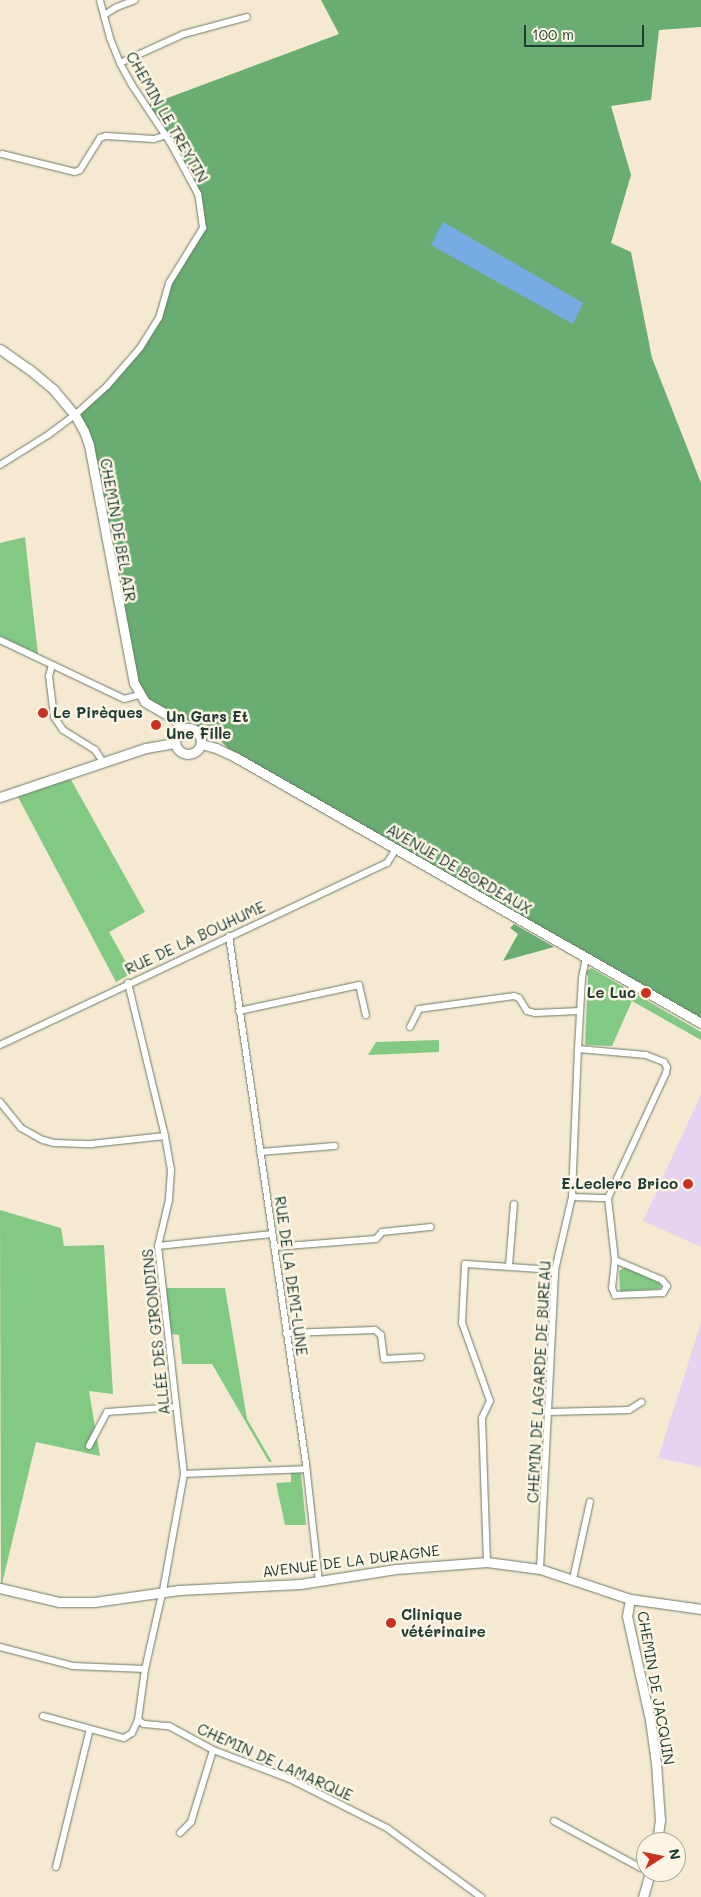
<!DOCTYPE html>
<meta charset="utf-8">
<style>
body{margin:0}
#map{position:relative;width:701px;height:1897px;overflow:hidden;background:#f5ead1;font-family:Mali,sans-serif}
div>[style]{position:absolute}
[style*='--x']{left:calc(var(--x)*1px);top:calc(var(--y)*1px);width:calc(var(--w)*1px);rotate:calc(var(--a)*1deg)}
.built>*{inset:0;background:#e5d3f0}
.green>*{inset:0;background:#82c984}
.forest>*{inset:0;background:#69ad72}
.water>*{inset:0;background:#75ace4}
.roads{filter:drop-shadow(0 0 1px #6a7a6b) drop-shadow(0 0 1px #6a7a6b)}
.street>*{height:6px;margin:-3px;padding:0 3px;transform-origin:3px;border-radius:3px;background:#fff}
.secondary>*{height:9px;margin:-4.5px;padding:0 4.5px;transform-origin:4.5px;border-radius:4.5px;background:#fff}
.secondary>.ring{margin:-4.5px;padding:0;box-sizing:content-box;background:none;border:9px solid #fff;border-radius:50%}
.dots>*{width:14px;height:14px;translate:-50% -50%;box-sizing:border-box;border:2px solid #fcf5e5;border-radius:50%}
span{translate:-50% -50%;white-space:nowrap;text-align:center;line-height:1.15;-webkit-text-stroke:5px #fcf5e5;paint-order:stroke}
.street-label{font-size:15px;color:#1f3d34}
.poi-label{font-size:15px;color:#1f3d34;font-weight:700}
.left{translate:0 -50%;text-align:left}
.right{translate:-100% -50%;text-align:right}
.north{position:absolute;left:636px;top:1832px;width:50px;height:50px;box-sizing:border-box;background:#fcf5e5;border:1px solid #a4ab9e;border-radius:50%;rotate:79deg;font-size:14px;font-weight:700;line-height:20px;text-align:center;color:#1f3d34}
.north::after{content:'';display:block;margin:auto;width:18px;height:22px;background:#c8321e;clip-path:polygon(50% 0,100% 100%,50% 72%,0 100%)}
.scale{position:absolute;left:524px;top:25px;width:120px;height:22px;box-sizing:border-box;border:2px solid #1f3d34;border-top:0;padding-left:6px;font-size:15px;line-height:18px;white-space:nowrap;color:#1f3d34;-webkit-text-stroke:4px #fcf5e5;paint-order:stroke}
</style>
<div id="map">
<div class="built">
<i style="clip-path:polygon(701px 1094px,701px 1247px,643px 1221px)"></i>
<i style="clip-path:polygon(701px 1323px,701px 1467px,658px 1458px)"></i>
</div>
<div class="green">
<i style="clip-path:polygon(25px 537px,32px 602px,38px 654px,0 636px,0 543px)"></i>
<i style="clip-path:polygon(70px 778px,145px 912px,109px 932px,132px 973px,116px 982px,18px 797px)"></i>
<i style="clip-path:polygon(591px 968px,701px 1032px,701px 1040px,632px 1001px,612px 1046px,587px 1045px,585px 1044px,588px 976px,585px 972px)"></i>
<i style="clip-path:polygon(439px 1040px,439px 1052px,368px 1055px,376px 1042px)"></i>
<i style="clip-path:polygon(0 1210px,61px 1228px,64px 1246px,104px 1245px,113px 1394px,89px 1391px,100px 1456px,36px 1442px,1px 1588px)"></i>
<i style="clip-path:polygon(625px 1267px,660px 1283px,661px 1287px,659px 1289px,620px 1291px,619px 1271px)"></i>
<i style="clip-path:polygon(166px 1288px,225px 1288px,247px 1419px,272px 1462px,269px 1462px,212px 1364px,182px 1364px,179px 1335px,171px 1334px)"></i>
<i style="clip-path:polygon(291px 1473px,301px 1473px,306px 1525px,285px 1525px,276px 1483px,291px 1482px)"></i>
</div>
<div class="forest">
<i style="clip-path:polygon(321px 0,701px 0,701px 27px,659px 30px,651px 100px,611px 106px,631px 175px,611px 243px,631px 252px,652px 358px,701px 483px,701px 1023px,237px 758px,221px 741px,189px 721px,153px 707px,139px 695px,89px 445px,75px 415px,140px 348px,159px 318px,169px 283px,203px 228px,198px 194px,146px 106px,339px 34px)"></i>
<i style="clip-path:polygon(514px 924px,554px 947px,503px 961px,518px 934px,510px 928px)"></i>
</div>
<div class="water">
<i style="clip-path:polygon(443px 222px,583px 303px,573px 324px,431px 245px)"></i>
</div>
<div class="roads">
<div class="street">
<i style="--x:104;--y:15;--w:15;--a:-32"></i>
<i style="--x:117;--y:7;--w:19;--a:-21"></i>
<i style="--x:120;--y:63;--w:70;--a:-24.4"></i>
<i style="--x:184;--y:34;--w:65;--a:-15.1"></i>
<i style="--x:2;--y:154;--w:75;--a:13.9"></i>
<i style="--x:75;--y:172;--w:5;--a:-22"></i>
<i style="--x:80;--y:170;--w:38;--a:-58"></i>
<i style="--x:100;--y:138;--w:6;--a:-18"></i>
<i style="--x:106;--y:136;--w:48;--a:3.6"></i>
<i style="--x:154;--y:139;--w:13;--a:-18"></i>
<i style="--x:0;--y:465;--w:57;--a:-32"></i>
<i style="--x:48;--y:435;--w:34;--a:-37"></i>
<i style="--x:75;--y:415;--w:43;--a:-42.2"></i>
<i style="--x:107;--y:386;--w:50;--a:-49"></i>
<i style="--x:140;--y:348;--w:36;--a:-58"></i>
<i style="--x:159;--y:318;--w:36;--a:-74"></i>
<i style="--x:169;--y:283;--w:65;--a:-58.3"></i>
<i style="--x:203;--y:228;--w:34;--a:-98"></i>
<i style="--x:198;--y:194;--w:59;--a:-118.3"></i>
<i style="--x:170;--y:142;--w:69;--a:-123.7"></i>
<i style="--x:132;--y:85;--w:25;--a:-119"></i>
<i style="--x:120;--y:63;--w:27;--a:-112"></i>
<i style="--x:110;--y:38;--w:39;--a:-105"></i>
<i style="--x:0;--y:640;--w:137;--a:25.4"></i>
<i style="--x:124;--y:699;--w:16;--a:-15"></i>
<i style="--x:52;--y:665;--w:11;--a:105"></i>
<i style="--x:49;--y:676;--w:41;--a:83"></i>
<i style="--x:54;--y:717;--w:16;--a:55"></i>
<i style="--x:63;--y:730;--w:38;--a:32"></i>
<i style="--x:95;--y:750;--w:14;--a:56"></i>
<i style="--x:229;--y:936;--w:534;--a:81.7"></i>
<i style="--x:306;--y:1464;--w:118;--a:83.7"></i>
<i style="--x:128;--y:983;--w:157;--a:76.4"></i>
<i style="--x:165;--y:1136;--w:35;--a:80"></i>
<i style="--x:171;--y:1170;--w:30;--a:94"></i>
<i style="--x:169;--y:1200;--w:47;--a:103.4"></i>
<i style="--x:158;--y:1246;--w:229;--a:83.5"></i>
<i style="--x:184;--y:1474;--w:113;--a:100.2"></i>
<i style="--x:164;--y:1585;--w:86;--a:102.7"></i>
<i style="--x:145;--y:1669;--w:51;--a:97.8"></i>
<i style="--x:138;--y:1720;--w:7;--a:34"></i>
<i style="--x:144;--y:1724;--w:25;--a:5"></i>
<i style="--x:169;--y:1726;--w:50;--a:28.6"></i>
<i style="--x:213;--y:1750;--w:82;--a:20.6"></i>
<i style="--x:290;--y:1779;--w:109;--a:26.8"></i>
<i style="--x:387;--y:1828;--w:117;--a:36.3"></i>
<i style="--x:239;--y:1011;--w:123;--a:-12.2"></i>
<i style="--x:359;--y:985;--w:31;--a:77"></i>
<i style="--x:410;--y:1027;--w:20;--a:-63"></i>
<i style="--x:419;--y:1009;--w:96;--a:-7.8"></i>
<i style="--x:514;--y:996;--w:5;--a:22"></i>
<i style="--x:519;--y:998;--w:15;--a:58"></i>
<i style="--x:527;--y:1011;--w:8;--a:14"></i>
<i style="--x:535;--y:1013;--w:45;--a:-2.5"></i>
<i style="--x:0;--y:1045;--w:428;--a:-25.2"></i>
<i style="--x:387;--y:863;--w:17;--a:-57"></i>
<i style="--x:0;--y:1102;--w:33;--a:51"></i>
<i style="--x:21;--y:1128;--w:25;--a:29"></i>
<i style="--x:43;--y:1140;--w:11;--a:15"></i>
<i style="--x:54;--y:1143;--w:37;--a:2"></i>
<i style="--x:91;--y:1144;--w:74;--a:-6.2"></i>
<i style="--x:260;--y:1152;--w:75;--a:-4.6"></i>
<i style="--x:572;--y:1197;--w:36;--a:2"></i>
<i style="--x:608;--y:1198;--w:138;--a:-65.1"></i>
<i style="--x:666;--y:1073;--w:6;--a:-81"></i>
<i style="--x:667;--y:1067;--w:6;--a:-121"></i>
<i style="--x:664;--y:1062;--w:19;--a:-159"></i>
<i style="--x:646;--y:1055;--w:68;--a:-175"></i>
<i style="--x:608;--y:1198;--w:62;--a:83.6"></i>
<i style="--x:615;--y:1260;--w:28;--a:96"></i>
<i style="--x:612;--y:1288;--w:8;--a:67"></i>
<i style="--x:615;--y:1295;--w:48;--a:-2.4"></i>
<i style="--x:663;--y:1293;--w:8;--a:-60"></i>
<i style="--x:667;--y:1286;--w:8;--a:-130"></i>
<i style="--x:662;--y:1280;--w:51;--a:-156.9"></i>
<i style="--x:158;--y:1246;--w:115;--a:-6"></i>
<i style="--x:274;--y:1247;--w:102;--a:-4.5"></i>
<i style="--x:376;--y:1239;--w:9;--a:-49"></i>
<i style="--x:382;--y:1232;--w:49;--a:-5.8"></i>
<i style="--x:509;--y:1266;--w:62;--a:-85.4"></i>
<i style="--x:286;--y:1333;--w:89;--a:-1.9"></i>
<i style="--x:375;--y:1330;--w:8;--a:40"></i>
<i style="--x:381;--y:1335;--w:24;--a:83"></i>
<i style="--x:384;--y:1359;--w:37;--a:-3"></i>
<i style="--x:549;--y:1412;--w:80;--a:-1.4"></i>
<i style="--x:629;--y:1410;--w:15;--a:-32"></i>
<i style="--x:89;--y:1446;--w:38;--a:-62"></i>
<i style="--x:107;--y:1412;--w:69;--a:-4.1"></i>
<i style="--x:184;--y:1474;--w:122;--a:-2.3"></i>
<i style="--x:487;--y:1562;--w:144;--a:-92"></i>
<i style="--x:482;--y:1418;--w:19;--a:-65"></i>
<i style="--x:490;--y:1401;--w:83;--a:-109.7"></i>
<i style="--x:462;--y:1323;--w:59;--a:-87.1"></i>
<i style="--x:465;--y:1264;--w:90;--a:3.8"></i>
<i style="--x:540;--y:1569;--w:299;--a:-87.1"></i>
<i style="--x:555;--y:1270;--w:75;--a:-76.9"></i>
<i style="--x:572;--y:1197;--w:148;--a:-87.7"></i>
<i style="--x:578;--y:1049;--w:71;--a:-86.8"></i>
<i style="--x:582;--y:978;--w:20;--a:-79"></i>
<i style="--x:573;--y:1579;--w:79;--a:-77.6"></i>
<i style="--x:0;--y:1647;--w:75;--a:14.6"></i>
<i style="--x:73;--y:1666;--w:72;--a:2.4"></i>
<i style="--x:43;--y:1716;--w:84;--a:15.2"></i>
<i style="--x:124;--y:1738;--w:9;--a:-32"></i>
<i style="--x:132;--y:1733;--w:14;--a:-65"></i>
<i style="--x:554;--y:1821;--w:99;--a:28.4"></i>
<i style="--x:641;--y:1868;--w:5;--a:0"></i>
<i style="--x:180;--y:1833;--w:16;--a:-45"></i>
<i style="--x:191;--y:1822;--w:75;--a:-73"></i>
<i style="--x:56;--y:1867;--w:142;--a:-76.2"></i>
</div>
<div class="secondary">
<i style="--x:0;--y:349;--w:35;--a:35"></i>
<i style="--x:29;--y:369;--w:31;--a:40"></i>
<i style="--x:53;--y:389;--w:34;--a:50"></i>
<i style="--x:75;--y:415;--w:18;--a:61"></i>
<i style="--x:84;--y:431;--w:15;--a:70"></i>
<i style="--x:89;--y:445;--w:242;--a:79.3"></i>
<i style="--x:134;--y:683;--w:22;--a:60"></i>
<i style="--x:145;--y:702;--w:34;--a:30"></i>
<i style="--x:174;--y:719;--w:13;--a:48"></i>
<i class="ring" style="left:175px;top:728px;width:17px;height:17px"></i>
<i style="--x:201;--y:744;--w:16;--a:15"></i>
<i style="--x:216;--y:748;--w:23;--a:25"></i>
<i style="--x:237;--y:758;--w:534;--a:29.73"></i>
<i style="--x:0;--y:797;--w:154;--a:-18.6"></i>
<i style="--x:146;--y:748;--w:29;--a:-10"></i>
<i style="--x:0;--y:1588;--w:61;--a:13.3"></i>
<i style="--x:59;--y:1602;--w:35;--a:0"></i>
<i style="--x:94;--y:1602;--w:86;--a:-8"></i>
<i style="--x:179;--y:1590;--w:121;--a:-2.8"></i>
<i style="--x:300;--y:1584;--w:97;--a:-8.9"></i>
<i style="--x:396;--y:1569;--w:91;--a:-4.4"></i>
<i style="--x:487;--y:1562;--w:53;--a:7.5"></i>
<i style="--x:540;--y:1569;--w:95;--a:18.4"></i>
<i style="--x:630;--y:1599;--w:72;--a:8"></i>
<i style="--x:630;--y:1599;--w:17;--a:100"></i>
<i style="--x:627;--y:1616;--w:107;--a:77.5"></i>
<i style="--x:650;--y:1720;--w:43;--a:82.1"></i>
<i style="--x:656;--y:1763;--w:57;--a:86"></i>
<i style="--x:660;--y:1820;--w:22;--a:98"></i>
<i style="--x:643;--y:1897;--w:26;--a:-74"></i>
</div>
</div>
<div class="dots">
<i style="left:43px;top:713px;background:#c8321e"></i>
<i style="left:156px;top:725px;background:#c8321e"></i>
<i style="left:646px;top:993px;background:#c8321e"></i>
<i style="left:688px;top:1184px;background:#c8321e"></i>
<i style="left:391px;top:1623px;background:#c8321e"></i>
</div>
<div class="street-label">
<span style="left:167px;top:117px;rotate:60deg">CHEMIN LE TREYTIN</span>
<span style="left:118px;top:530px;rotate:80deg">CHEMIN DE BEL AIR</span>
<span style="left:459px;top:869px;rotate:30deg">AVENUE DE BORDEAUX</span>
<span style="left:195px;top:938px;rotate:-25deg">RUE DE LA BOUHUME</span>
<span style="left:291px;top:1276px;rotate:82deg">RUE DE LA DEMI-LUNE</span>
<span style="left:156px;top:1332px;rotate:-96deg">ALLÉE DES GIRONDINS</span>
<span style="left:539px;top:1382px;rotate:-87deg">CHEMIN DE LAGARDE DE BUREAU</span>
<span style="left:351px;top:1561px;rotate:-7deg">AVENUE DE LA DURAGNE</span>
<span style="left:656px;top:1688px;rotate:80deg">CHEMIN DE JACQUIN</span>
<span style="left:275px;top:1762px;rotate:24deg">CHEMIN DE LAMARQUE</span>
</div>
<div class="poi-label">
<span class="left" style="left:53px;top:713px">Le Pirèques</span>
<span class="left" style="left:166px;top:725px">Un Gars Et<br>Une Fille</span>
<span class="right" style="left:636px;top:993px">Le Luc</span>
<span class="right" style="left:678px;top:1184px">E.Leclerc Brico</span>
<span class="left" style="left:401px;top:1623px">Clinique<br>vétérinaire</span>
</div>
<div class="north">N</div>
<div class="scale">100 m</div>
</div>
